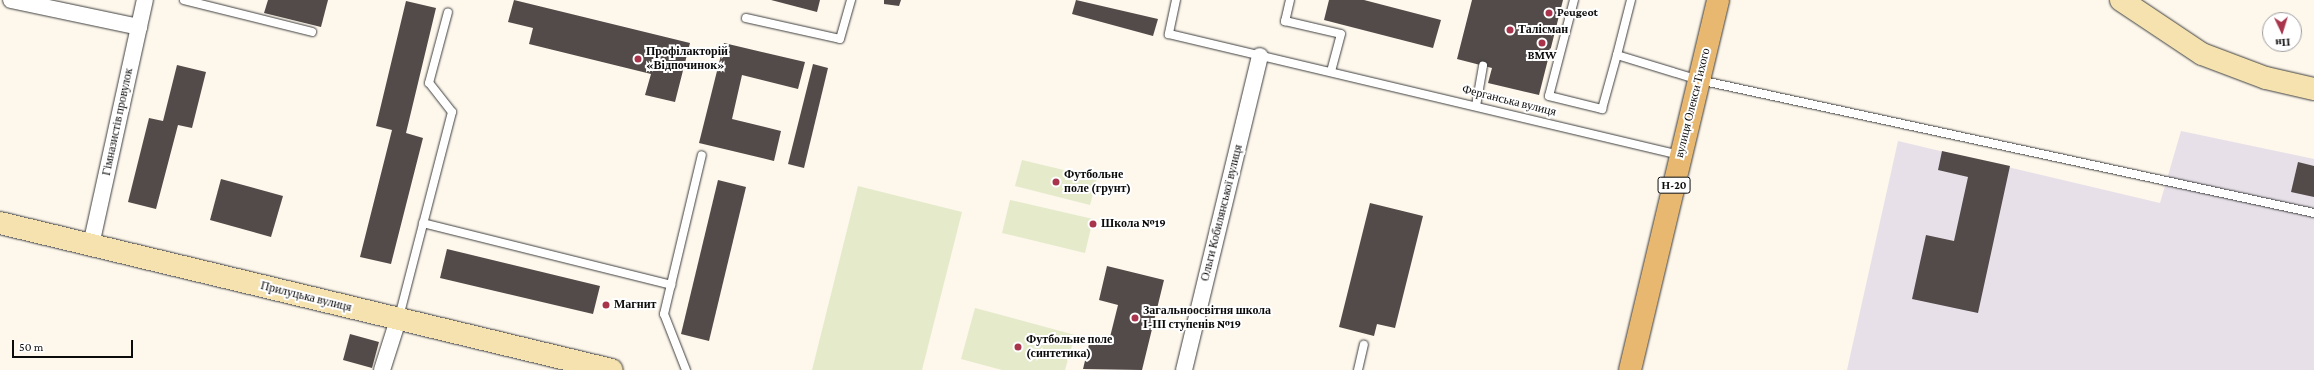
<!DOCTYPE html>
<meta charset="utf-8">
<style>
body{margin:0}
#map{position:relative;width:2314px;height:370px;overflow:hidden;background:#fdf7ec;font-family:"Crimson Pro",serif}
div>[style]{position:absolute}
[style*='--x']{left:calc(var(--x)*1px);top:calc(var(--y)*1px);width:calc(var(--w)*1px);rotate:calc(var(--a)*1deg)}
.industrial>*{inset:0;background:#e7e0e9}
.pitch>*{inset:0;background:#e5ebca}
.building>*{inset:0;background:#524b49}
.roads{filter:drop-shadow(0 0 1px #3e3e3e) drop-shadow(0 0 1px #3e3e3e)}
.lane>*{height:8px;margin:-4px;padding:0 4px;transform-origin:4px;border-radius:4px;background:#fff}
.street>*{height:16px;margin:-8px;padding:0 8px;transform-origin:8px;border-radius:8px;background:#fff}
.secondary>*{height:22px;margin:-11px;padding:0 11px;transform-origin:11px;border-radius:11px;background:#f5e2ae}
.primary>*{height:22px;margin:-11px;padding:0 11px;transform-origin:11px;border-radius:11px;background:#e8b871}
.dots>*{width:11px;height:11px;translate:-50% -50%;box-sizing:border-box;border:2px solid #fff;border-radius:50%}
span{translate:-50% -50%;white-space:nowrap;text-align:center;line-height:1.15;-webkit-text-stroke:4px #fff;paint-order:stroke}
.shield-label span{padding:1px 3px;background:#fff;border:1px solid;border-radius:3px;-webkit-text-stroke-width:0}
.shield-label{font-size:11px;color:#0b0b0b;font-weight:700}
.poi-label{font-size:12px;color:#0b0b0b;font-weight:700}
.left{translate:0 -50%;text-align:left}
.street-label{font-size:12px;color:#0b0b0b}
.north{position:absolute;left:2262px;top:12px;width:40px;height:40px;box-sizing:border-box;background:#fff;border:1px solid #9d9d9d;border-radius:50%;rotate:176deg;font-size:11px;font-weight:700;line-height:16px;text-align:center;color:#0b0b0b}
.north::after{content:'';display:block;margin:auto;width:14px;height:18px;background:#a9354c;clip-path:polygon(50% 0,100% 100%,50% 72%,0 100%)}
.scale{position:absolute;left:12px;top:340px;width:121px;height:18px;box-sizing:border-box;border:2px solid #0b0b0b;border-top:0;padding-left:5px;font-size:12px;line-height:14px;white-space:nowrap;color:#0b0b0b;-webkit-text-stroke:3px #fff;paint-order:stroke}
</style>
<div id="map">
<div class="industrial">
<i style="clip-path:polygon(2181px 131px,2314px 159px,2314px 370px,1847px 370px,1898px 141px,2160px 203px)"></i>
</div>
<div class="pitch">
<i style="clip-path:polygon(1022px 160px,1097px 178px,1090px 205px,1015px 186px)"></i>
<i style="clip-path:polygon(858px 186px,962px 212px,922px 370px,812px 370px)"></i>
<i style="clip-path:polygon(1010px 200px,1093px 219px,1085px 253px,1002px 233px)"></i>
<i style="clip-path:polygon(975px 308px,1075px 335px,1065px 370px,1002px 370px,961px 359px)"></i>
</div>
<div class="building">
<i style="clip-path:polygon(268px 0,328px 0,321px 27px,264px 13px)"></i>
<i style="clip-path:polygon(514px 0,690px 43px,675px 102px,645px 95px,651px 74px,529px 44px,533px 28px,508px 22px)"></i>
<i style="clip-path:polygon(771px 0,820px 0,817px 12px)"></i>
<i style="clip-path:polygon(884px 0,901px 0,899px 6px,884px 4px)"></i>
<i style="clip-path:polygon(1076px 0,1158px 19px,1153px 36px,1072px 14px)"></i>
<i style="clip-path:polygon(1329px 0,1364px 0,1441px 20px,1433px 48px,1324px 20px)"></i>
<i style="clip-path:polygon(1472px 0,1563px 0,1539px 95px,1488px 83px,1492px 68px,1457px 59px)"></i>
<i style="clip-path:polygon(406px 1px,436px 8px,406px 133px,423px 138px,391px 264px,360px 257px,392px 130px,376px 126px)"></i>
<i style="clip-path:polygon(724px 43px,805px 62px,798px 89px,742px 75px,732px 119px,781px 131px,774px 161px,699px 143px)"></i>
<i style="clip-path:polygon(813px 64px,828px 68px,804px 168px,788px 164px)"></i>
<i style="clip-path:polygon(177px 65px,206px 72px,192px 128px,178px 125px,156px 209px,128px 202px,149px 118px,163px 121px)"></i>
<i style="clip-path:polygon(1942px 151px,2010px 166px,1978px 313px,1912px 299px,1926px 235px,1954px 241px,1968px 177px,1938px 170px)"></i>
<i style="clip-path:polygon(2298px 162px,2314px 166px,2314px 197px,2291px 192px)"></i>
<i style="clip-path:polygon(221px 179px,283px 196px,271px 237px,210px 220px)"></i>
<i style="clip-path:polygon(718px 180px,746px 187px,709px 341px,681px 334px)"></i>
<i style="clip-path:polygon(1370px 203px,1423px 216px,1395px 328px,1377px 324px,1374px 336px,1339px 327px)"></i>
<i style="clip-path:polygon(447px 249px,600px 286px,593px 314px,440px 278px)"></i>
<i style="clip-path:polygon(1107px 266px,1164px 280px,1142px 370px,1083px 369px,1091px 336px,1109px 341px,1118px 305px,1099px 300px)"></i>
<i style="clip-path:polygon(350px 334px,379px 342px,372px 368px,343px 360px)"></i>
</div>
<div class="roads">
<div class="lane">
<i style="--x:184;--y:0;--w:132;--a:14"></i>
<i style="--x:1176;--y:0;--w:35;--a:102"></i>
<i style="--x:1169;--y:34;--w:525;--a:13.32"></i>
<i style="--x:1290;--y:0;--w:22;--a:103"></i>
<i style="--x:1285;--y:21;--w:57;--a:13.1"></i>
<i style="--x:1341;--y:34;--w:38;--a:105"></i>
<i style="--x:1574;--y:0;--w:99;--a:104.6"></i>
<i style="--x:1549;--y:96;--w:55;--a:13.8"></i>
<i style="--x:1602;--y:109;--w:56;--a:-74.5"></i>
<i style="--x:1631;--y:0;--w:57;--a:104.3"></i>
<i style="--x:1617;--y:55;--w:86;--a:17"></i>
<i style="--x:1699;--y:80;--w:629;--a:12.2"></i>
<i style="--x:746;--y:18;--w:96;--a:12.6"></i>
<i style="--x:840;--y:39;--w:41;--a:-74.2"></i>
<i style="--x:1476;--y:106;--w:41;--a:-80.1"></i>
<i style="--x:423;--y:223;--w:256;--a:14"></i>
<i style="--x:399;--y:317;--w:212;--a:-75.5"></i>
<i style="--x:452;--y:112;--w:37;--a:-128"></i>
<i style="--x:429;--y:83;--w:73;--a:-75"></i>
<i style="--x:686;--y:370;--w:60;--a:-111.4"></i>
<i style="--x:664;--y:314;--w:163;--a:-76.6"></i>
<i style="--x:1358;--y:370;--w:26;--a:-77"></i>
</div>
<div class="street">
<i style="--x:11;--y:0;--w:131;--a:11.9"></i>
<i style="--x:91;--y:245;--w:251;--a:-77.6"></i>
<i style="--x:382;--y:370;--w:52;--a:-72.3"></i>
<i style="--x:1184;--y:370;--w:323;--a:-76.4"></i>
</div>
<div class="secondary">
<i style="--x:2121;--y:0;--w:97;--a:33.7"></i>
<i style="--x:2202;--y:54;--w:68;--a:20.6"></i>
<i style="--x:2266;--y:78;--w:49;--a:12.9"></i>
<i style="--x:0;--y:223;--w:629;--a:13.51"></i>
</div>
<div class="primary">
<i style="--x:1630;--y:370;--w:380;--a:-76.6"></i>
</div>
</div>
<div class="dots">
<i style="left:1549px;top:13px;background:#a9354c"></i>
<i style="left:1510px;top:30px;background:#a9354c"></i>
<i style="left:1542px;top:43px;background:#a9354c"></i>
<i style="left:638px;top:59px;background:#a9354c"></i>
<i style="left:1056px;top:182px;background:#a9354c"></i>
<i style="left:1093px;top:224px;background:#a9354c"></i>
<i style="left:606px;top:305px;background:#a9354c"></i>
<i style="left:1135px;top:318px;background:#a9354c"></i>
<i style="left:1018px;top:347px;background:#a9354c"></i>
</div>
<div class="shield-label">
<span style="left:1674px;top:185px">Н-20</span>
</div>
<div class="poi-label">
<span class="left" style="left:1557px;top:13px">Peugeot</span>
<span class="left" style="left:1518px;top:30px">Талісман</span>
<span class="left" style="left:646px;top:59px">Профілакторій<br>«Відпочинок»</span>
<span style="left:1542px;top:56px">BMW</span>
<span class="left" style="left:1064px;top:182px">Футбольне<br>поле (грунт)</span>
<span class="left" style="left:1101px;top:224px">Школа №19</span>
<span class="left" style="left:614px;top:305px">Магнит</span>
<span class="left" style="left:1143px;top:318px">Загальноосвітня школа<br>І-ІІІ ступенів №19</span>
<span class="left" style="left:1026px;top:347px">Футбольне поле<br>(синтетика)</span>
</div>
<div class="street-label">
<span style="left:1509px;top:101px;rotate:14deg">Ферганська вулиця</span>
<span style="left:1693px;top:103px;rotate:-76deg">вулиця Олекси Тихого</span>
<span style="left:118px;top:122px;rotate:-78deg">Гімназистів провулок</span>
<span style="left:1222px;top:213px;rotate:-76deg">Ольги Кобилянської вулиця</span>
<span style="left:306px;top:297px;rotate:14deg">Прилуцька вулиця</span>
</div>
<div class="north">Пн</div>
<div class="scale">50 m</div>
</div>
